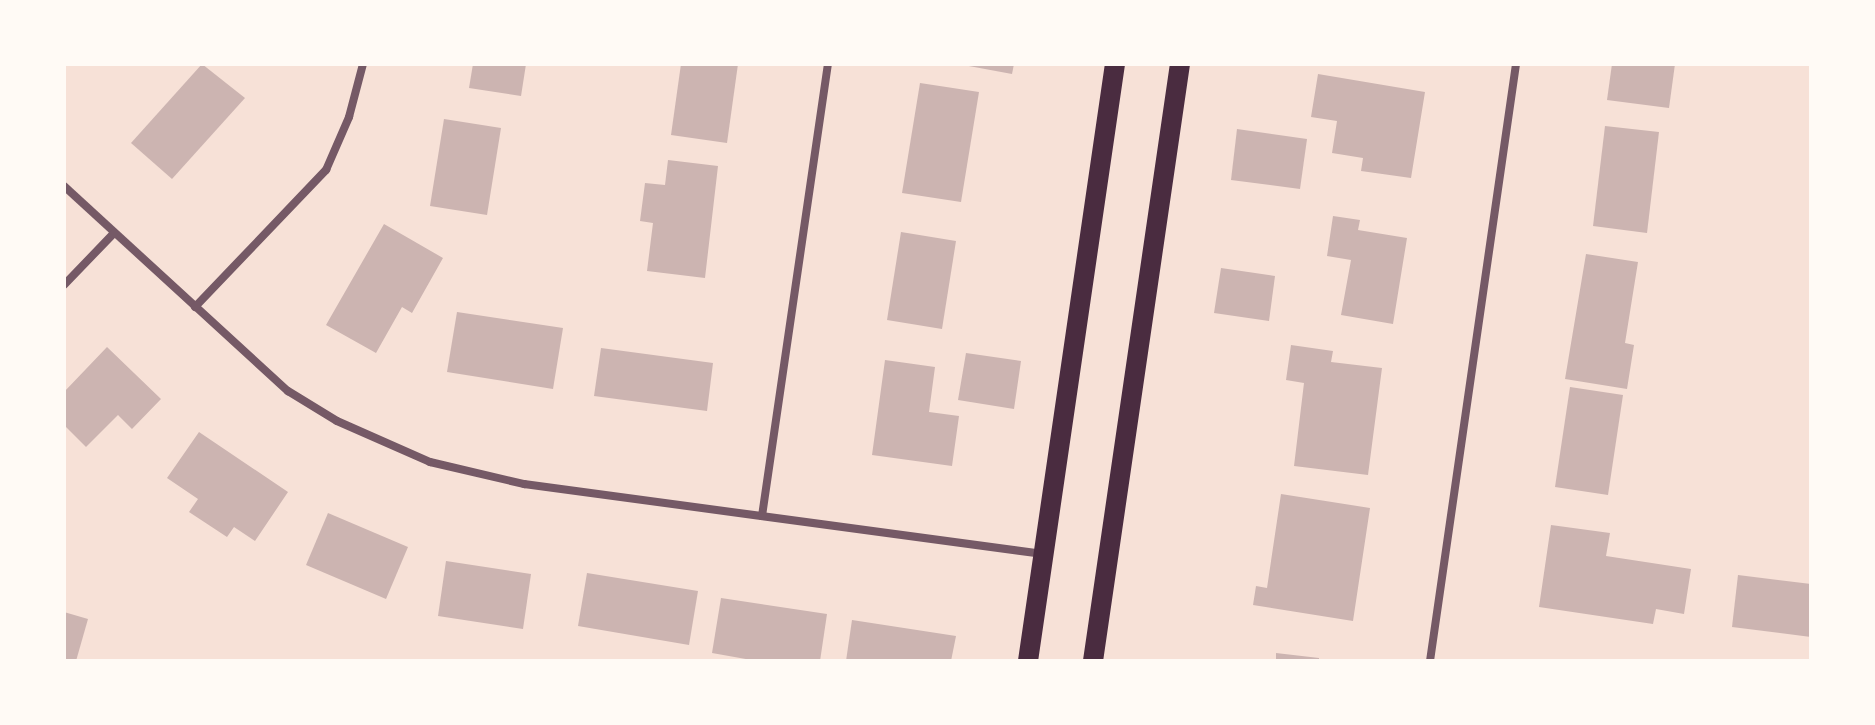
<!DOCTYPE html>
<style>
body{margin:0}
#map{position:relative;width:1875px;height:725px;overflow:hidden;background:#f7e1d7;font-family:"IBM Plex Sans",sans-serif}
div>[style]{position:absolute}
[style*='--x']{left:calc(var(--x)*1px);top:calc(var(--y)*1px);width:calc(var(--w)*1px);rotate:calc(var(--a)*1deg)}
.building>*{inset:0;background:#ccb4b1}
.minor>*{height:8px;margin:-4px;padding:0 4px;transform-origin:4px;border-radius:4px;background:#755966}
.primary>*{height:20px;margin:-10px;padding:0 10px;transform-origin:10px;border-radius:10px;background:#4a2c40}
span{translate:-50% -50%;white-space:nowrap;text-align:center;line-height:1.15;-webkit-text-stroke:7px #fffaf5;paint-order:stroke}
.frame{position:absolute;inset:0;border:66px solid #fffaf5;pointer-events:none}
</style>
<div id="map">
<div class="building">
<i style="clip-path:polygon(202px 64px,245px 98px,172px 179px,131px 143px)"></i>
<i style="clip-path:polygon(473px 64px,526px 64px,521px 96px,469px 88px)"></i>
<i style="clip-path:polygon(681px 64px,738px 64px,727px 143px,671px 135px)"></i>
<i style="clip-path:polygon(958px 64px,1014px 64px,1012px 74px)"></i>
<i style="clip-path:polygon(1612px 64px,1675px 64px,1669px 108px,1607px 100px)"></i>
<i style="clip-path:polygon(1318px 74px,1425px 92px,1411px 178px,1361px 171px,1363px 158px,1332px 153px,1337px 121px,1311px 117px)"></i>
<i style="clip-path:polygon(920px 83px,979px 92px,961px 202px,902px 193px)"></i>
<i style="clip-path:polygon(444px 119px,501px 128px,487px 215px,430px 206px)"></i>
<i style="clip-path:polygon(1605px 126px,1659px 132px,1647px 233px,1593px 226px)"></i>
<i style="clip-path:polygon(1237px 129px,1307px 139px,1300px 189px,1231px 180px)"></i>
<i style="clip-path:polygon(668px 160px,718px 166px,705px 278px,647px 271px,653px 223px,640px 221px,645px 183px,665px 185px)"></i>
<i style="clip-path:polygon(1333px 216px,1360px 220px,1358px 230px,1407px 238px,1393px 324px,1341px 315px,1351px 260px,1327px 256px)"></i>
<i style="clip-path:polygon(384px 224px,443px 258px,412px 313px,402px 307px,376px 353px,326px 325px)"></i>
<i style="clip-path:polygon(901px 232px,956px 241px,942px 329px,887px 320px)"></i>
<i style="clip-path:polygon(1586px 254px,1638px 262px,1625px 343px,1634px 345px,1627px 389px,1565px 379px)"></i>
<i style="clip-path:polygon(1221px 268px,1275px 276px,1269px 321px,1214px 313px)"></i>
<i style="clip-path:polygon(457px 312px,563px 328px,553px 389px,447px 372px)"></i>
<i style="clip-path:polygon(1291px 345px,1333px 351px,1331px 362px,1382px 368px,1368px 475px,1294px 466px,1304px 383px,1286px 380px)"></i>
<i style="clip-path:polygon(107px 347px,161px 399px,132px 429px,118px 415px,86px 447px,64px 425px,64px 392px)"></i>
<i style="clip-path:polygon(601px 348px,713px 363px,707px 411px,594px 396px)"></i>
<i style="clip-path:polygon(966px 353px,1021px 361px,1014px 409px,958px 400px)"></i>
<i style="clip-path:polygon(885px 360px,935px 367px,929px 412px,959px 416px,952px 466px,872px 455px)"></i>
<i style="clip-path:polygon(1570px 387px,1623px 395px,1608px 495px,1555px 487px)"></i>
<i style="clip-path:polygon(199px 432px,288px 492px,255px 541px,234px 527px,227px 537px,189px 512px,198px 499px,167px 478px)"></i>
<i style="clip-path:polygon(1281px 494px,1370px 508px,1353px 621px,1253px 605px,1256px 586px,1267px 588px)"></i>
<i style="clip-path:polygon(328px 513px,408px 547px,386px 599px,306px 565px)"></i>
<i style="clip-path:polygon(1551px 525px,1610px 533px,1606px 556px,1691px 569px,1684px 614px,1656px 609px,1653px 624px,1539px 607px)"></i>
<i style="clip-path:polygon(446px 561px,531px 574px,523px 629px,438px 616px)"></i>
<i style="clip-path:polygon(587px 573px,698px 591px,689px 645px,578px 626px)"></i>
<i style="clip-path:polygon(1738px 575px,1811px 584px,1811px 637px,1732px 627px)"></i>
<i style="clip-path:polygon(721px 598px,827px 614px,820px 661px,757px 661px,712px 653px)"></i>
<i style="clip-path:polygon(64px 612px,88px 619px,76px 661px,64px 661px)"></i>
<i style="clip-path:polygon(852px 620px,956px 636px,951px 661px,846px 661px)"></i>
<i style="clip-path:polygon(1276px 653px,1319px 658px,1319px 661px,1276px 661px)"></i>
</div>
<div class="minor">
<i style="--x:64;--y:186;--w:304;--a:42.5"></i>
<i style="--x:288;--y:391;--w:57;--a:31.5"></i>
<i style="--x:337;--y:421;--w:102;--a:23.8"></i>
<i style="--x:430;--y:462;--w:97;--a:13.2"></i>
<i style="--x:524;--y:484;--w:524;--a:7.68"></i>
<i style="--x:64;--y:285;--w:72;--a:-46.1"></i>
<i style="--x:195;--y:307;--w:190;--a:-46.3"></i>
<i style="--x:326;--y:170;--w:58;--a:-66.5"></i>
<i style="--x:349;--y:117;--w:55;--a:-75.2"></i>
<i style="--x:762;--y:516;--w:457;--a:-81.7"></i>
<i style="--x:1430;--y:661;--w:603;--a:-81.8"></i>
</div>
<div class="primary">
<i style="--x:1028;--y:661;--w:603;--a:-81.71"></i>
<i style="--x:1093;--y:661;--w:603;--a:-81.71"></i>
</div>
<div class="frame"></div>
</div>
